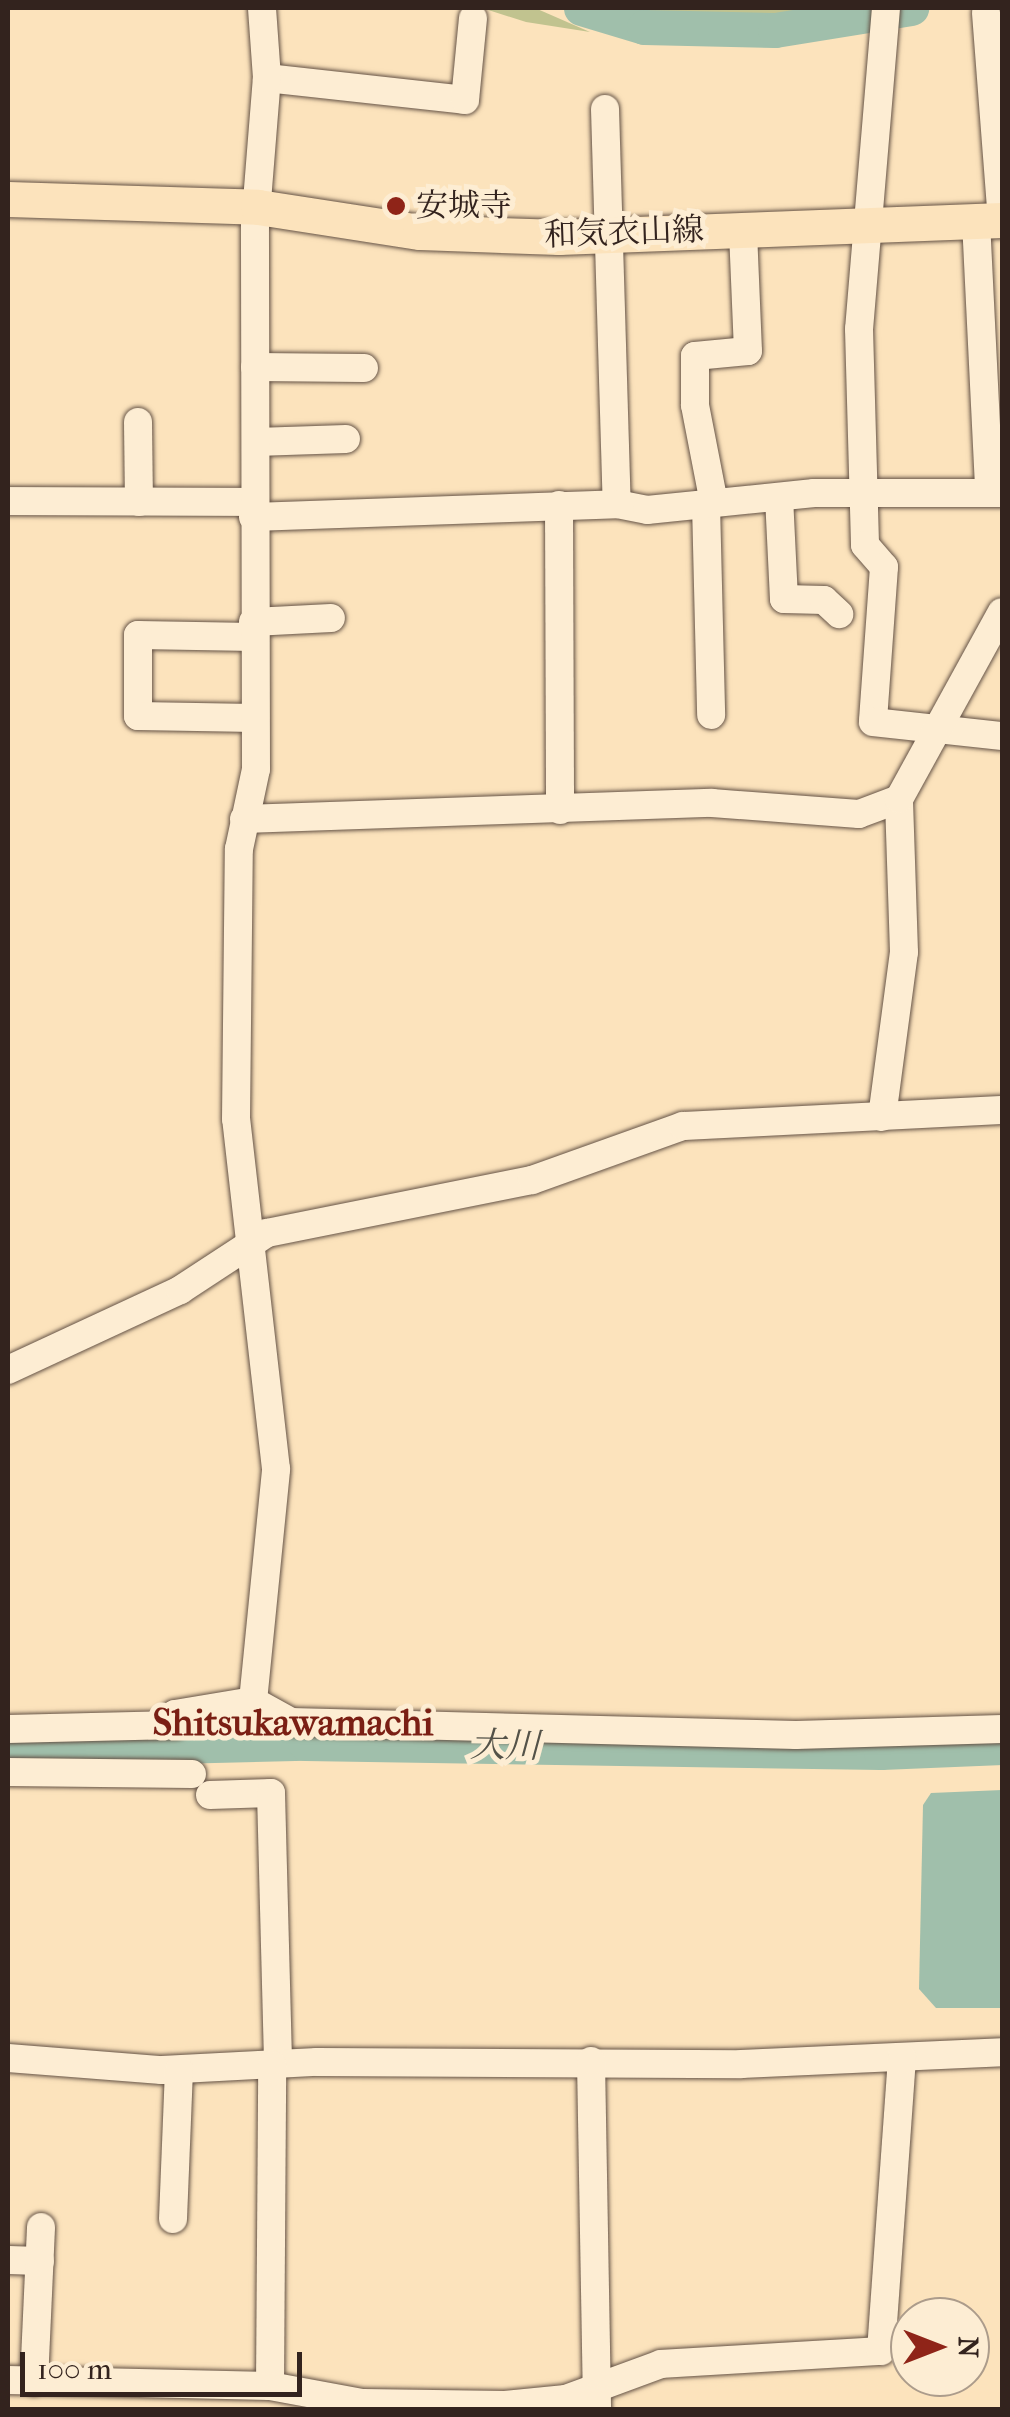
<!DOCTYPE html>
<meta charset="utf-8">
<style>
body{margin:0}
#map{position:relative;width:1010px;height:2417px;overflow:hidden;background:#fce3bc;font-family:"IM FELL French Canon","Noto Serif JP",serif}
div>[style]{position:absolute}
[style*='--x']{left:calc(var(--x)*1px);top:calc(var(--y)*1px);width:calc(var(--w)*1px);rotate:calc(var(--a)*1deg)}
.green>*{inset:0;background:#c1c38f}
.water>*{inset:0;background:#a0bfab}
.river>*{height:35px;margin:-17.5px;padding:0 17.5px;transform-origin:17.5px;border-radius:17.5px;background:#a0bfab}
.roads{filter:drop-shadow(0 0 2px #655346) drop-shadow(0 0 2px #655346)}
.minor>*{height:28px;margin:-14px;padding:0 14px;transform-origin:14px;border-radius:14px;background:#fdedd3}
.major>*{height:35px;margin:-17.5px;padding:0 17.5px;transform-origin:17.5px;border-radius:17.5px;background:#fce3bc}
.dots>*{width:28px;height:28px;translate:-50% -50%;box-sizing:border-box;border:5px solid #fdedd3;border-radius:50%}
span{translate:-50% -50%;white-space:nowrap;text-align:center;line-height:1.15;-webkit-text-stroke:10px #fdedd3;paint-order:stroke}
.poi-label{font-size:32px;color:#33231e}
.left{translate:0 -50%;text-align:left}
.street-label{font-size:32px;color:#33231e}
.water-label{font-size:35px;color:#545248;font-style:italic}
.quarter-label{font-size:38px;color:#7a1f14;font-weight:700}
.frame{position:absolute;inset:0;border:10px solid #33231e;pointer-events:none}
.north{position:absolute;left:890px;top:2297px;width:100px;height:100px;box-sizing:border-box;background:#fdedd3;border:2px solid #ac9c8b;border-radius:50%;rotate:90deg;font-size:28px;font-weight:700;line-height:40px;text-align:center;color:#33231e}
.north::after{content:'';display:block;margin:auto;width:35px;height:45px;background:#8f2418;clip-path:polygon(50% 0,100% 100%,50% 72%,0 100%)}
.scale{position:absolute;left:20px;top:2352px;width:282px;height:45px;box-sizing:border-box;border:5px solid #33231e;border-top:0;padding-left:12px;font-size:30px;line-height:35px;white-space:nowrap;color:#33231e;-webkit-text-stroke:8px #fdedd3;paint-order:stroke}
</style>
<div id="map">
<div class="green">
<i style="clip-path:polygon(482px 8px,535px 8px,590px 32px,526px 22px)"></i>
<i style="clip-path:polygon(620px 8px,851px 8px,760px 18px,659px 16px)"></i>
</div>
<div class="water">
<i style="clip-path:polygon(1002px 1790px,1002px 2008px,936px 2008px,919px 1989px,923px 1805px,931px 1793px)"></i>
</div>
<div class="river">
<i style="--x:581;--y:8;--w:66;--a:16.8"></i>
<i style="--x:644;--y:27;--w:131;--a:1.3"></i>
<i style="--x:775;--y:30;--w:138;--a:-9.2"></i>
<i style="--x:8;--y:1750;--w:297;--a:-1.4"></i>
<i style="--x:305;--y:1743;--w:576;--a:0.9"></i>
<i style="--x:881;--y:1752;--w:121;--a:-2.4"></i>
</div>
<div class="roads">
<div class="minor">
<i style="--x:886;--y:8;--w:322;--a:94.8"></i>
<i style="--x:859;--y:329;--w:216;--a:88.4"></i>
<i style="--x:865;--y:545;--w:29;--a:49"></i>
<i style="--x:884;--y:567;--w:155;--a:94.1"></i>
<i style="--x:873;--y:722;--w:130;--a:6.2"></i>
<i style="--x:986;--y:13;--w:208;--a:85.6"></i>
<i style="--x:267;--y:78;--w:199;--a:6.3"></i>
<i style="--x:465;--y:100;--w:82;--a:-84.4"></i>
<i style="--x:605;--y:109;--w:395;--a:88.3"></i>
<i style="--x:976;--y:221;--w:269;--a:87.2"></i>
<i style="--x:255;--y:367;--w:109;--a:0.5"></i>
<i style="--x:138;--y:422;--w:80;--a:89.3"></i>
<i style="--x:256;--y:442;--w:90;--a:-1.9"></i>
<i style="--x:779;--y:497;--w:102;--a:87.2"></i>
<i style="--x:784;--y:599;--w:40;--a:1.4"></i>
<i style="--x:824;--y:600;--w:21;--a:43"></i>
<i style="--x:8;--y:501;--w:246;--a:0.2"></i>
<i style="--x:714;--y:503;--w:100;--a:-101"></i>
<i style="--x:695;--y:405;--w:49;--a:-90"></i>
<i style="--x:695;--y:356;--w:53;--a:-5.4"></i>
<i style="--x:748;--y:351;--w:121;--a:-92.4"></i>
<i style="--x:706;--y:504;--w:211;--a:88.6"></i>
<i style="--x:559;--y:505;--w:305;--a:89.8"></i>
<i style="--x:253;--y:517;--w:364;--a:-2"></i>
<i style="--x:617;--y:504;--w:31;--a:11"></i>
<i style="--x:647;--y:510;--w:168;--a:-5.8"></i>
<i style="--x:814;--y:493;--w:188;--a:0"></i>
<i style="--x:253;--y:622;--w:78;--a:-2.9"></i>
<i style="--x:254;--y:637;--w:116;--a:-179"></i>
<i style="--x:138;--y:635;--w:81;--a:90"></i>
<i style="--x:138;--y:716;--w:117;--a:1"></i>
<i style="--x:244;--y:819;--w:468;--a:-2"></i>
<i style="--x:712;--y:803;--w:147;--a:4.3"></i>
<i style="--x:859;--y:814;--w:43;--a:-20.6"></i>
<i style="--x:882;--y:1117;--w:166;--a:-82.4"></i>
<i style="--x:904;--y:952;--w:153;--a:-91.9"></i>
<i style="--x:899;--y:799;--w:213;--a:-61.2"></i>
<i style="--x:8;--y:1370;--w:190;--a:-24.9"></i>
<i style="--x:180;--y:1290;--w:104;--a:-33.2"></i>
<i style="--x:267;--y:1233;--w:270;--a:-11.3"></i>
<i style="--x:532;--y:1180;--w:160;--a:-19.7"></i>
<i style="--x:683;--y:1126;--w:319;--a:-2.9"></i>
<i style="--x:253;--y:1701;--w:43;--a:28.9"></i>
<i style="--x:291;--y:1722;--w:505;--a:1.47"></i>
<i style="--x:796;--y:1735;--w:206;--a:-1.7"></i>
<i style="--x:158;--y:1725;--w:20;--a:-33"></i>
<i style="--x:175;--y:1714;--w:79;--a:-9.5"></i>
<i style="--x:253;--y:1701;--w:233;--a:-84.3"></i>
<i style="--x:276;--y:1469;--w:352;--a:-96.5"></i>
<i style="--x:236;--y:1119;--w:270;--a:-89.4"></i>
<i style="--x:239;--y:849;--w:82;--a:-78"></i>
<i style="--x:256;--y:769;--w:543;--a:-90.11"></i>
<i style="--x:255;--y:226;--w:148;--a:-85.4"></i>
<i style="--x:267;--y:78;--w:70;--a:-94.1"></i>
<i style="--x:8;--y:1729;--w:168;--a:-1.4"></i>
<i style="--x:8;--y:1772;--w:184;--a:0.6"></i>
<i style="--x:210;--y:1795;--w:61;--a:-1.9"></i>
<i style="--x:271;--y:1793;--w:272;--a:88.5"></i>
<i style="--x:8;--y:2058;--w:154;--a:4.5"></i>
<i style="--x:162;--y:2070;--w:155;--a:-3"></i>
<i style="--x:317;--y:2062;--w:424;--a:0.3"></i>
<i style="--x:741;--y:2064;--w:261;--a:-2.6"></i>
<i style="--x:591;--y:2061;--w:349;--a:89"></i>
<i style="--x:173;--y:2219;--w:149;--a:-87.7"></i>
<i style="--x:8;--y:2260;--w:32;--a:2"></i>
<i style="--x:8;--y:2380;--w:262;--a:1.3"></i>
<i style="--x:270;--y:2386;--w:95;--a:10.4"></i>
<i style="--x:363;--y:2403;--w:142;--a:0.8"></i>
<i style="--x:505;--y:2405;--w:61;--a:-5.6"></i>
<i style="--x:566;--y:2399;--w:101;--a:-20.2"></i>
<i style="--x:661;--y:2364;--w:220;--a:-3.4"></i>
<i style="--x:881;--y:2351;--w:294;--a:-85.9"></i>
<i style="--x:34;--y:2382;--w:155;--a:-87.4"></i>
<i style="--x:270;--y:2386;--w:321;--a:-89.6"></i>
</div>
<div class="major">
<i style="--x:8;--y:199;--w:250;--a:1.8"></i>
<i style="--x:258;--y:207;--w:164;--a:8.8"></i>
<i style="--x:420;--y:232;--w:139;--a:2.1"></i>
<i style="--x:559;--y:237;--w:443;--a:-2.2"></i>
</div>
</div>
<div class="dots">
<i style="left:396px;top:206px;background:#8f2418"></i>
</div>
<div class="poi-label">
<span class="left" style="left:416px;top:206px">安城寺</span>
</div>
<div class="street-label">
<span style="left:624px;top:233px;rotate:-2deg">和気衣山線</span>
</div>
<div class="water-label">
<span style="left:505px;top:1746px;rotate:1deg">大川</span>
</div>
<div class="quarter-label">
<span style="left:293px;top:1723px">Shitsukawamachi</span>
</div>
<div class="frame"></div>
<div class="north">N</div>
<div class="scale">100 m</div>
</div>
